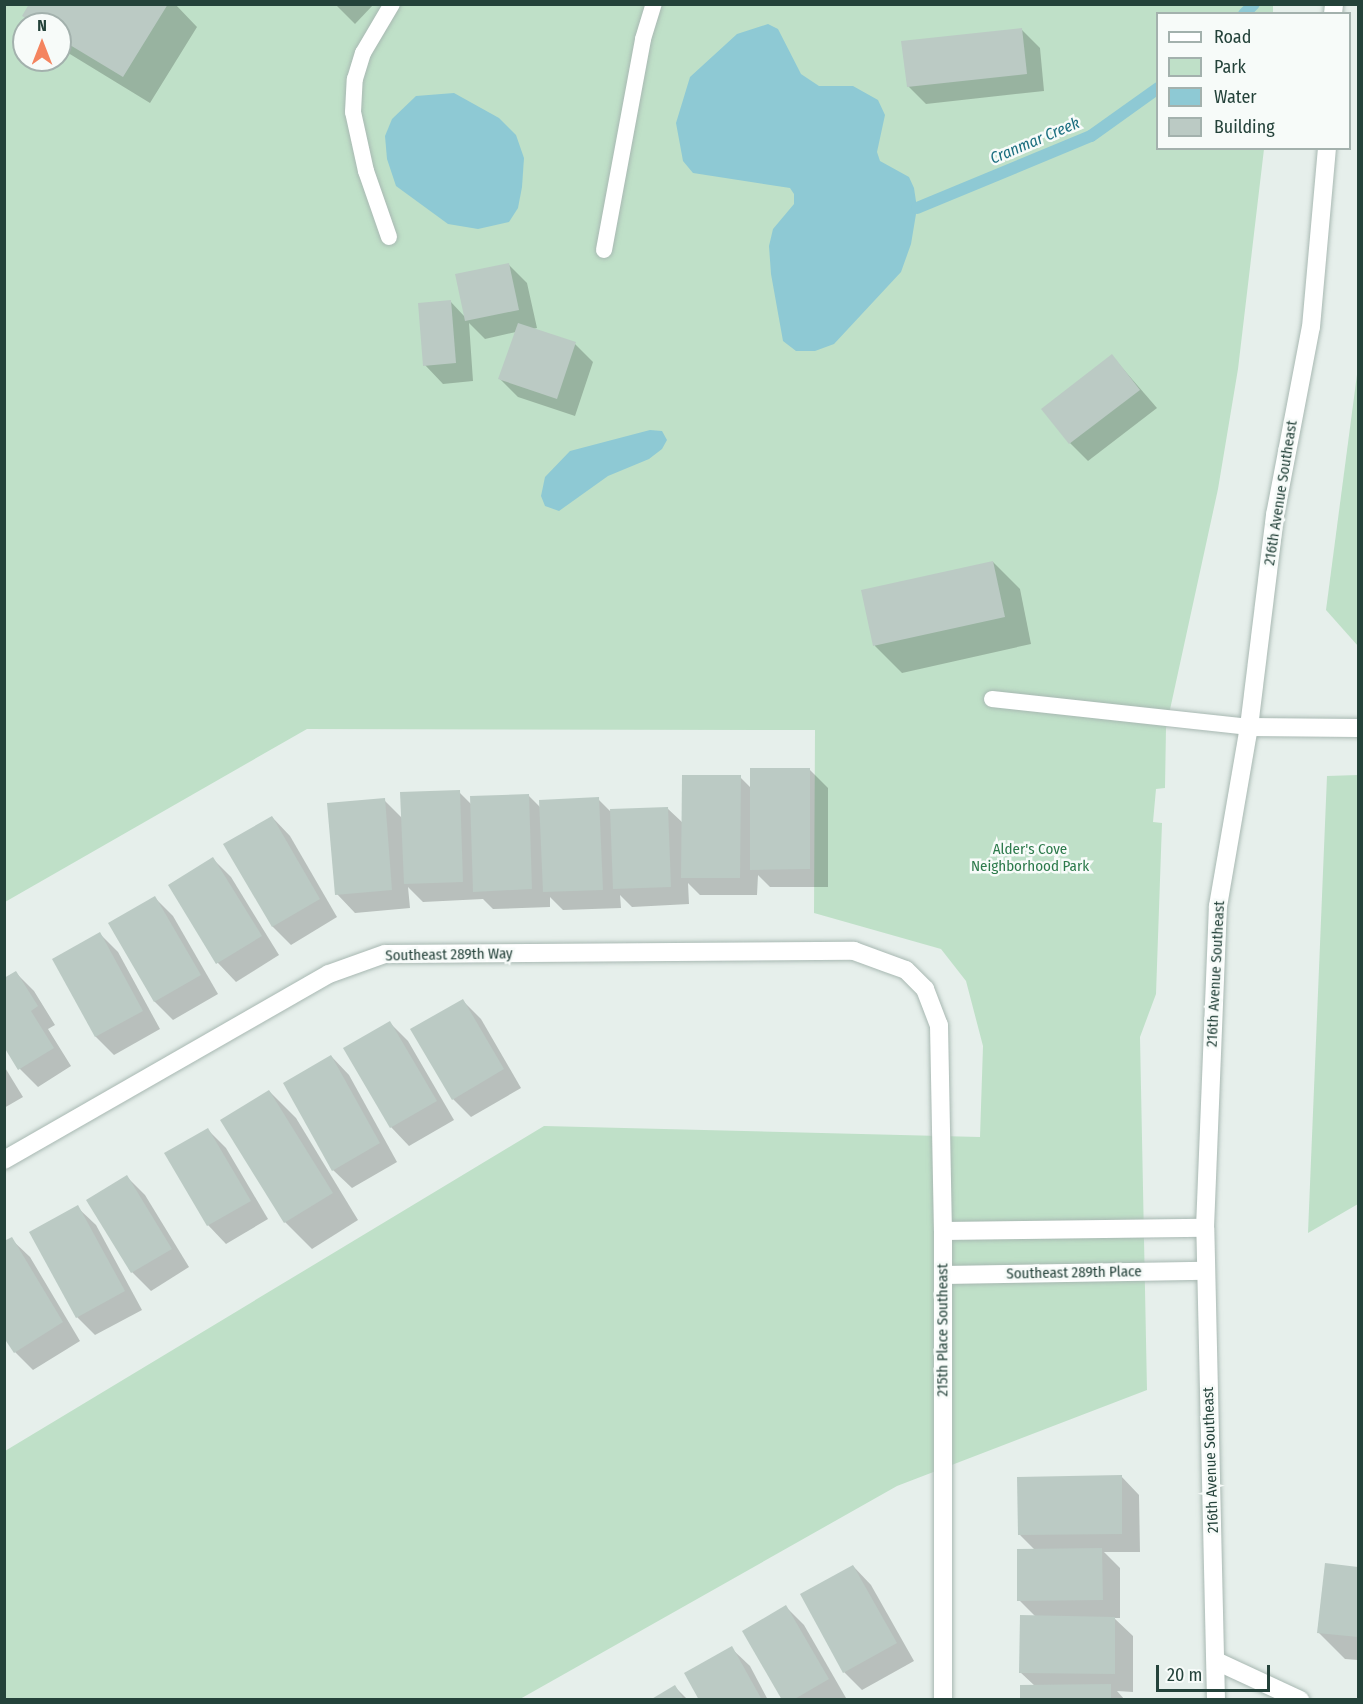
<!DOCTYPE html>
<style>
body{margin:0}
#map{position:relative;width:1363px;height:1704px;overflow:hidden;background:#e6efeb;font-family:"Fira Sans Condensed",sans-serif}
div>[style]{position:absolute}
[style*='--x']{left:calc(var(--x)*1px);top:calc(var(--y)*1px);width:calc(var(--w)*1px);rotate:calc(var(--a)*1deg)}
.green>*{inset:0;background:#bfe0c8}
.water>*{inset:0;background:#8ec9d4}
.shadow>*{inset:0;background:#0003}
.stream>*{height:12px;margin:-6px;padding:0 6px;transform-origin:6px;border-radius:6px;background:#8ec9d4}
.building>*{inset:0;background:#bbcac4}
.roads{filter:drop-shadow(0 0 2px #a8b8b2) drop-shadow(0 0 2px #a8b8b2)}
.lane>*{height:16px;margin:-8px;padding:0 8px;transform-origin:8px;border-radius:8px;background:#fff}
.street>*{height:18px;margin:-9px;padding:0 9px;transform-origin:9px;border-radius:9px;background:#fff}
.secondary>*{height:18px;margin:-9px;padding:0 9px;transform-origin:9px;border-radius:9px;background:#fff}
span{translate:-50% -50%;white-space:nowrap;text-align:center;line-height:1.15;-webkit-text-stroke:5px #f7fbf9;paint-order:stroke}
.street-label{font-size:15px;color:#24423a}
.park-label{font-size:15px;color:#2d7a4b}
.water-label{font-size:16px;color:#1c6f80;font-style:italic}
.frame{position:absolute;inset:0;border:6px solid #24423a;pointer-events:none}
.legend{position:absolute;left:1156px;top:12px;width:195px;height:138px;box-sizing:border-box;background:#f7fbf9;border:2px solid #a3b1ad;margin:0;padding:8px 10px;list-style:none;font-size:18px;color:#24423a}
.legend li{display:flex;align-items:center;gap:12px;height:30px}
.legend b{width:30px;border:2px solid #a3b1ad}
.north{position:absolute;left:12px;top:12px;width:60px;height:60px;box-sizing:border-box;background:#f7fbf9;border:2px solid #a3b1ad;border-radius:50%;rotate:0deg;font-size:16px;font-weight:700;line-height:24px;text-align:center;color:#24423a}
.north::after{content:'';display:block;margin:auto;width:21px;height:27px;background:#f4845f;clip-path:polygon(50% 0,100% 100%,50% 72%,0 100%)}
.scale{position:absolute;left:1156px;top:1665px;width:114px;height:27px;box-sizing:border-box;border:3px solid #24423a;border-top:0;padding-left:8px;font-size:18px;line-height:21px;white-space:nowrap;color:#24423a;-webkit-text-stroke:4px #f7fbf9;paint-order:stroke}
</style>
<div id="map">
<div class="green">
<i style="clip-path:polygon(evenodd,5px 5px,1273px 5px,1273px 13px,1158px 14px,1158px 148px,1264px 149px,1238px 369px,1218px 489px,1166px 728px,1165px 788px,1156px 789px,1153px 822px,1162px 823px,1156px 994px,1140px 1037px,1147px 1390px,897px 1486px,520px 1699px,5px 1699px,5px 1451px,544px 1126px,980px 1137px,983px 1046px,966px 981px,941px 949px,814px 913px,815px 730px,307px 729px,5px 902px,5px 5px,24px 24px,60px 24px,60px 60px,24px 60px,24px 24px)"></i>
<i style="clip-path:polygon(1358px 367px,1358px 646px,1326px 610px)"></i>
<i style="clip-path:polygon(1358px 775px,1358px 1204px,1308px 1233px,1327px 776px)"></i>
</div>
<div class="water">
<i style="clip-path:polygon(768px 24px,778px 29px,801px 74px,819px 86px,853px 86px,878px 100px,885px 115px,877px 152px,880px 161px,909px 177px,914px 188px,917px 208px,911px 244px,901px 272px,834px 344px,815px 351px,796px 351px,783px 341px,771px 274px,769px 246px,773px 229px,794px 204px,794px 194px,790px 188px,693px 173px,683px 161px,676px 123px,690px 77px,737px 34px)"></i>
<i style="clip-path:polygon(454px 93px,499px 118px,516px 135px,524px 158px,522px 187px,518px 208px,509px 222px,478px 229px,448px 224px,396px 186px,387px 159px,385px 136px,392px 119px,416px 96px)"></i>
<i style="clip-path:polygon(650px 430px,662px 431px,667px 440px,662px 449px,649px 459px,608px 476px,559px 511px,545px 506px,541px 496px,545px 477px,570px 451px)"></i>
</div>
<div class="shadow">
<i style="clip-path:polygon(31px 4px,175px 4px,197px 27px,150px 103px,60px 48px,60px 24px,33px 24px,24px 15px)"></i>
<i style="clip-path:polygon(335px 4px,374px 4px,355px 24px)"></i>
<i style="clip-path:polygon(1021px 29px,1040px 48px,1044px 91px,926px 104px,908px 86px)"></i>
<i style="clip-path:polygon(509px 265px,527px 283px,537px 328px,532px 329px,575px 344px,593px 362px,575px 416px,518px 397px,500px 379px,516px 332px,485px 339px,469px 323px,473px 381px,443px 384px,425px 365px,450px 301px,465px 317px)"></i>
<i style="clip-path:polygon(1112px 356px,1157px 408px,1088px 461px,1070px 443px)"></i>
<i style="clip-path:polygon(993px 562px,1020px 589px,1031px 644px,902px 673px,875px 646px,863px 592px)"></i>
<i style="clip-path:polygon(810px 770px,828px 788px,828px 887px,770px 887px,758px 875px,757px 895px,700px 895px,688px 883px,689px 904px,632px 907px,620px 895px,621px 908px,563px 910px,550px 897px,550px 907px,493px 909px,483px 899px,423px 902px,408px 887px,410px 908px,355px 913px,337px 894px,384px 800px,403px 819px,459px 792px,471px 804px,528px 795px,541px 808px,598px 799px,610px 811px,667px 808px,683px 823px,740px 777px,751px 788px)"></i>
<i style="clip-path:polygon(272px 817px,290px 836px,337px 917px,291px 945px,273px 927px,225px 845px)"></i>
<i style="clip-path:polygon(213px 859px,231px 877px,279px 955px,236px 982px,218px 963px,170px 885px)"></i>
<i style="clip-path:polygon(155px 898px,173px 916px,218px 994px,173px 1020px,155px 1002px,110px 924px)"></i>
<i style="clip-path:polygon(100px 934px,118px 952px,160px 1029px,114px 1055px,96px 1037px,54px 960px)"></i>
<i style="clip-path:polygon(16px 973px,34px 991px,55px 1025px,48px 1029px,71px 1066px,38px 1087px,20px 1069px)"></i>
<i style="clip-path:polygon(463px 1001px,481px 1019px,521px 1088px,471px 1117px,453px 1099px)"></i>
<i style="clip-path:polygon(390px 1023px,408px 1041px,454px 1120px,409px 1146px,391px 1127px)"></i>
<i style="clip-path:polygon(331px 1056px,349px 1075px,397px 1162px,352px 1188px,333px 1170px)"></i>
<i style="clip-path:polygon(4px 1066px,23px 1097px,4px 1108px)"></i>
<i style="clip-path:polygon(269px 1091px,296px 1118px,358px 1220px,312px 1249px,285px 1222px)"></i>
<i style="clip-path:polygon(208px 1130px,226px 1148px,268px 1219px,226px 1244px,208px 1225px)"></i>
<i style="clip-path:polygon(127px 1177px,145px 1195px,189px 1267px,151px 1291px,132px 1272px,88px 1201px)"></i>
<i style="clip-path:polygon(77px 1207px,96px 1225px,142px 1310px,95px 1335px,77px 1317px)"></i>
<i style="clip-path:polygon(11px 1239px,30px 1257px,80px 1341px,33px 1370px,15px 1352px)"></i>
<i style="clip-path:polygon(1121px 1476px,1139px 1495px,1140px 1552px,1104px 1552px,1120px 1568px,1120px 1618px,1114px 1618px,1133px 1636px,1133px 1692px,1117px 1691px,1125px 1700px,1021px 1700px,1035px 1686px,1020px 1672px,1036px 1617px,1019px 1600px,1035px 1550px,1020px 1535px)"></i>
<i style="clip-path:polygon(1326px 1564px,1358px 1568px,1358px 1660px,1345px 1659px,1318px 1632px)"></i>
<i style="clip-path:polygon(853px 1566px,871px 1585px,914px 1661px,862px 1690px,844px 1672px)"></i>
<i style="clip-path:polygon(785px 1606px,804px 1625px,846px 1698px,784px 1700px)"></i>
<i style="clip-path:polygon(731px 1648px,750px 1666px,768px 1700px,701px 1700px)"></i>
<i style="clip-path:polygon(675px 1687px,688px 1700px,653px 1700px)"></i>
</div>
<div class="stream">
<i style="--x:1244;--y:14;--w:14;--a:-45"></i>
<i style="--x:917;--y:208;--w:188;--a:-22.5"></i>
<i style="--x:1091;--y:136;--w:82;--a:-35.6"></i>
</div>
<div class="building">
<i style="clip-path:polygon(29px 4px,168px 4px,123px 77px,60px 39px,60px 24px,36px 24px,22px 16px)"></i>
<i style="clip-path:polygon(1022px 28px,1027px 74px,907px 87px,901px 41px)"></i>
<i style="clip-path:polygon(509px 263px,519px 310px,465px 321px,455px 274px)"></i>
<i style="clip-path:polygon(451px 300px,456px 363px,423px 366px,418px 303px)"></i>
<i style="clip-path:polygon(518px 323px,576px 342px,557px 399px,498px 379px)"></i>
<i style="clip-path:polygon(1112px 354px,1140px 390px,1069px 444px,1041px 409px)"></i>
<i style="clip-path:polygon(993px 561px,1005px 617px,873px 646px,861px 590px)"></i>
<i style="clip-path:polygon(750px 768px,810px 768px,810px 869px,750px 870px)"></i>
<i style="clip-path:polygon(682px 775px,741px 775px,740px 878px,681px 878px)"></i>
<i style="clip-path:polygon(460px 790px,463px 882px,404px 884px,400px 792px)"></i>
<i style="clip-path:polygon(529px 794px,532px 889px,473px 892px,470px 796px)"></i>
<i style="clip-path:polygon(599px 797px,603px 890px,543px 892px,539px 800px)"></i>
<i style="clip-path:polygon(385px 798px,392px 890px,335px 895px,327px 803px)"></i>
<i style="clip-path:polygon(668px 807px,671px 887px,613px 889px,610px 809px)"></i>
<i style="clip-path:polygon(272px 816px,320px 899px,272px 927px,223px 844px)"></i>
<i style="clip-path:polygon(213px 857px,262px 936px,216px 964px,168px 885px)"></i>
<i style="clip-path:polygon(155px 896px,201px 975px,154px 1002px,108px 923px)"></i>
<i style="clip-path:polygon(100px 932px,143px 1011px,95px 1037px,52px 959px)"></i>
<i style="clip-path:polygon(16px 971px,38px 1006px,31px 1011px,54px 1048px,18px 1070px,4px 1047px,4px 978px)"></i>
<i style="clip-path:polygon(463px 999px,504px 1069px,452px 1100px,410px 1029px)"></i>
<i style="clip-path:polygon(390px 1021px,437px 1101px,390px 1128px,343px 1048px)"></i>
<i style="clip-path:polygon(331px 1055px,380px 1143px,332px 1171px,283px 1083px)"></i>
<i style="clip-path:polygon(269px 1090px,333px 1193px,284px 1223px,220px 1120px)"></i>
<i style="clip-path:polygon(208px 1128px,251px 1201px,207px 1226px,164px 1153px)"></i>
<i style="clip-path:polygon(127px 1175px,172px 1249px,131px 1273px,86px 1200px)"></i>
<i style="clip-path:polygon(78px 1205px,125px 1291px,76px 1318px,29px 1232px)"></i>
<i style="clip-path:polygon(12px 1237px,63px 1322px,14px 1353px,4px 1338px,4px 1241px)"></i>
<i style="clip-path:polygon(1122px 1475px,1122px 1534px,1018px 1535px,1017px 1477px)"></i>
<i style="clip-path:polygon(1102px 1548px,1103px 1600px,1017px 1601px,1017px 1549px)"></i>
<i style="clip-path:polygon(1325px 1563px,1358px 1567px,1358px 1637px,1317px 1633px)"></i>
<i style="clip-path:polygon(853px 1565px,897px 1643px,843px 1673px,800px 1594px)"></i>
<i style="clip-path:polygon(786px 1605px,829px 1679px,793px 1700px,782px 1700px,742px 1631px)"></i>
<i style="clip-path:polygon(1020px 1615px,1115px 1617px,1115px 1674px,1019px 1673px)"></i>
<i style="clip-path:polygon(732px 1646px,762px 1700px,699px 1700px,684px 1673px)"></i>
<i style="clip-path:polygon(1111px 1684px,1111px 1700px,1020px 1700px,1020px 1685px)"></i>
<i style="clip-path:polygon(675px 1685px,684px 1700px,650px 1700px)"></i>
</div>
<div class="roads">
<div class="lane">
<i style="--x:389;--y:237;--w:70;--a:-109.2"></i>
<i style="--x:366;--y:171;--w:60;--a:-102.4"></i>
<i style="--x:353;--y:112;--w:33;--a:-87"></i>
<i style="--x:355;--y:79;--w:27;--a:-73"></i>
<i style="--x:363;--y:53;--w:57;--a:-59.4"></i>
<i style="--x:604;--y:250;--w:215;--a:-79.5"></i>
<i style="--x:643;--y:39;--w:37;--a:-73"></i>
<i style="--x:992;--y:699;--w:259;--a:6.2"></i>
</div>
<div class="street">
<i style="--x:4;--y:1160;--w:374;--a:-29.8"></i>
<i style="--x:329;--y:974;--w:59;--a:-19.7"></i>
<i style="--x:385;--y:954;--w:469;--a:-0.4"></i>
<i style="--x:854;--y:951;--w:55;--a:20.1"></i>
<i style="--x:906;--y:970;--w:27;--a:45"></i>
<i style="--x:925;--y:989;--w:39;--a:69"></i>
<i style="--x:939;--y:1025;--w:206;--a:88.9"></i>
<i style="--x:943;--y:1231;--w:469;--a:90"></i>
<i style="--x:943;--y:1231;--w:262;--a:-0.7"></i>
<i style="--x:943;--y:1275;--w:263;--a:-0.9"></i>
<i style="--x:1216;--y:1661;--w:93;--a:24.9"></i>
</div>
<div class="secondary">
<i style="--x:1333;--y:14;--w:10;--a:-84"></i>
<i style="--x:1249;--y:727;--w:109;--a:0.5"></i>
<i style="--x:1216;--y:1700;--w:472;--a:-91.3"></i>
<i style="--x:1205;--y:1228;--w:322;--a:-87.7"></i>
<i style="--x:1218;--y:906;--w:182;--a:-80.2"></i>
<i style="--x:1249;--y:727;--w:214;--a:-83"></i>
<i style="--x:1275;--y:515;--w:191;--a:-79.2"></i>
<i style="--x:1311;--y:327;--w:180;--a:-84.9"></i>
</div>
</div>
<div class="street-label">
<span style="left:1281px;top:493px;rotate:-81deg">216th Avenue Southeast</span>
<span style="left:449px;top:955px;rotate:-1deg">Southeast 289th Way</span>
<span style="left:1216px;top:974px;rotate:-87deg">216th Avenue Southeast</span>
<span style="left:1074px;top:1273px;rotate:-1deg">Southeast 289th Place</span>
<span style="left:943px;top:1330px;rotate:-90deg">215th Place Southeast</span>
<span style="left:1211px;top:1460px;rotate:-92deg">216th Avenue Southeast</span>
</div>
<div class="park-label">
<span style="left:1030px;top:858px">Alder's Cove<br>Neighborhood Park</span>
</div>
<div class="water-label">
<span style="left:1035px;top:141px;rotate:-23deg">Cranmar Creek</span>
</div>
<div class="frame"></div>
<ul class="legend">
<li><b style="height:8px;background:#fff"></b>Road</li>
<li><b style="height:16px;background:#bfe0c8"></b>Park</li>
<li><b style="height:16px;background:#8ec9d4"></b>Water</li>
<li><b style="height:16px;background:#bbcac4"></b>Building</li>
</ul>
<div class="north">N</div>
<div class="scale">20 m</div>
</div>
